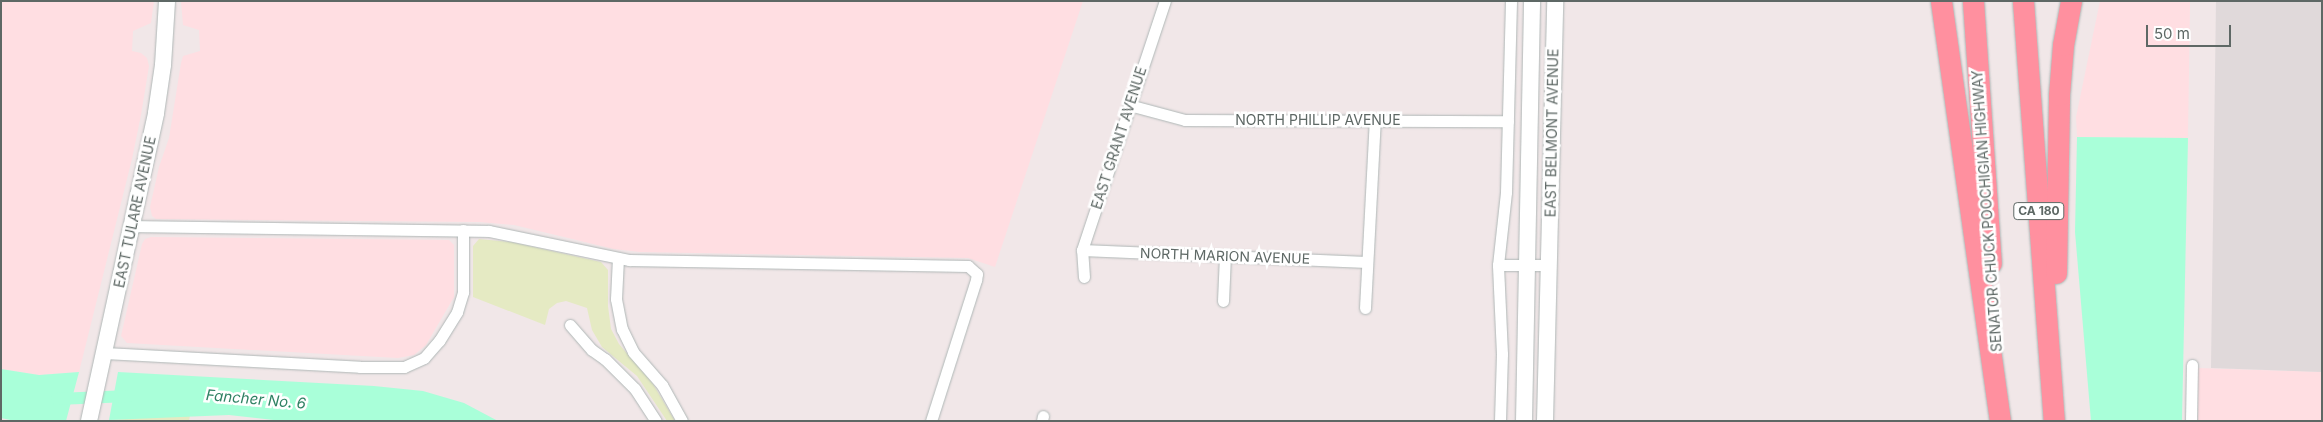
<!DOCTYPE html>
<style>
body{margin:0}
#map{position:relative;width:2323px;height:422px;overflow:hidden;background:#f1e7e8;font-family:Inter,sans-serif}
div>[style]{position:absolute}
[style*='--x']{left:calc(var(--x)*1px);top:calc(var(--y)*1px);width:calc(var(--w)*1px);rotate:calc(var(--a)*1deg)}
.commercial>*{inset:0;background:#ffdee2}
.industrial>*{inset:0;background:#e0d9da}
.green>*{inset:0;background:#e5eac3}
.water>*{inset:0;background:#a9ffd9}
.canal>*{height:12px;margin:-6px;padding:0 6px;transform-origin:6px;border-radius:6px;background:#a9ffd9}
.roads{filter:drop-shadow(0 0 1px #afb7b6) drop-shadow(0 0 1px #afb7b6)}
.street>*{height:11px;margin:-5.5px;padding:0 5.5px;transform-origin:5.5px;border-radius:5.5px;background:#fff}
.secondary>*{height:16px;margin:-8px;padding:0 8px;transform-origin:8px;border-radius:8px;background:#fff}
.highway>*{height:21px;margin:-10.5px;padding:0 10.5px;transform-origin:10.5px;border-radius:10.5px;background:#ff909f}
span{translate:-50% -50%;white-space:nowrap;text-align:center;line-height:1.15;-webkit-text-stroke:5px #fff;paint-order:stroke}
.shield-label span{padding:1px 4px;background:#fff;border:1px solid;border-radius:4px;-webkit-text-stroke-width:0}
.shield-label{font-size:12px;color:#5e6865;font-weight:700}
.street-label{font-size:14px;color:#5e6865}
.water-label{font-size:15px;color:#2f8163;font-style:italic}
.frame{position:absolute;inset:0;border:2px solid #5e6865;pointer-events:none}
.scale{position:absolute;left:2146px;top:25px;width:85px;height:22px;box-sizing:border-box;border:2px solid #5e6865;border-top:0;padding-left:6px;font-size:15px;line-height:18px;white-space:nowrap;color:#5e6865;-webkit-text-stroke:4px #fff;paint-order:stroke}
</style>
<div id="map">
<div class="commercial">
<i style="clip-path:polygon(1px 1px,154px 1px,151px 23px,133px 31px,132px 51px,141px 53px,147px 58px,149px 66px,141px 115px,132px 159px,79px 372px,39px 375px,1px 369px)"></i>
<i style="clip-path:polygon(181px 1px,1083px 1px,995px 267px,968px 258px,640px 252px,614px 249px,514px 225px,480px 222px,156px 219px,152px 216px,150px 207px,159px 167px,169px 138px,181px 63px,183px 56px,200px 51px,199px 30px,183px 25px)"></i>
<i style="clip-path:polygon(2100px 1px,2190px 1px,2188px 138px,2077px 137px,2076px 117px)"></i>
<i style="clip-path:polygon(151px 237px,449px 240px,454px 245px,454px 297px,426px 345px,414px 355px,398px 358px,127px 343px,121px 336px,142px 244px,145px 239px)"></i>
<i style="clip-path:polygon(2198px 368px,2322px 372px,2322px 421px,2198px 421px)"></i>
</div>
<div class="industrial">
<i style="clip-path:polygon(2216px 1px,2322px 1px,2322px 372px,2211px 368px)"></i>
</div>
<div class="green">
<i style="clip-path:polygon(479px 239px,511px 242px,601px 262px,608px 270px,608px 306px,611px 329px,619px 344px,653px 384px,675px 421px,667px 421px,637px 376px,602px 347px,592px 330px,587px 308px,566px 301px,557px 303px,549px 309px,545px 325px,473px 297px,473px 246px)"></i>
<i style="clip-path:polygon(190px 415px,189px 421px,109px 421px,109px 420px)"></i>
</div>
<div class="water">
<i style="clip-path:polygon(2077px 137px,2188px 138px,2182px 421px,2091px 421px,2075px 232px)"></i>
<i style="clip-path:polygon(1px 369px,39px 375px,79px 372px,66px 421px,15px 421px,1px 418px)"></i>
<i style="clip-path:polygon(118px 372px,374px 386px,423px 391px,464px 403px,498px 421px,282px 421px,229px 415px,109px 420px)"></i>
</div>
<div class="canal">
<i style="--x:57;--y:399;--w:72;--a:-2.4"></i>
</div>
<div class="roads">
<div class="street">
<i style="--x:1129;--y:105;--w:58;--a:15"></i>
<i style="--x:1185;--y:120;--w:323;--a:0.2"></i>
<i style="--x:132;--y:226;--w:357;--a:0.8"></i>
<i style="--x:489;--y:231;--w:143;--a:11.7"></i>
<i style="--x:629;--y:260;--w:339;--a:1"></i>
<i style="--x:968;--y:266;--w:12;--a:42"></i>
<i style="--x:977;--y:274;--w:6;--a:99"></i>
<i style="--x:976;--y:280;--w:148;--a:107.7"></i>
<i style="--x:1082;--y:250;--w:285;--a:2.4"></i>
<i style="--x:618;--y:258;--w:41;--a:92.8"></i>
<i style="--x:616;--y:299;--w:31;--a:79"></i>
<i style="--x:622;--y:329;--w:25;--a:64"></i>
<i style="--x:633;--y:352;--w:44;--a:48.7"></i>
<i style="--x:662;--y:385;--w:41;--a:60.9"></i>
<i style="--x:1498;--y:265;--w:73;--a:-83.7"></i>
<i style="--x:1506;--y:192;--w:191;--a:-88.5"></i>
<i style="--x:1084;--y:277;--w:27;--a:-94"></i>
<i style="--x:1082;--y:250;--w:262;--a:-71.6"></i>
<i style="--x:1223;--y:301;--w:45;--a:-87.5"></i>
<i style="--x:1365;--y:308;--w:188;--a:-87"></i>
<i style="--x:570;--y:325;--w:33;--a:49"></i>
<i style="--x:592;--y:350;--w:16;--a:35"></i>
<i style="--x:605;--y:359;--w:42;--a:45"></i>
<i style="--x:635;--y:389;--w:38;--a:57"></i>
<i style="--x:105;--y:353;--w:255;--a:3.1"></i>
<i style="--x:360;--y:367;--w:44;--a:0"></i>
<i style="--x:404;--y:367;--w:22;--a:-24"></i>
<i style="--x:424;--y:358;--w:23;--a:-49"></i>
<i style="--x:439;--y:341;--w:34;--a:-58"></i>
<i style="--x:457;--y:312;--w:21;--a:-73"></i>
<i style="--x:463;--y:292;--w:62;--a:-90"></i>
<i style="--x:1042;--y:421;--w:5;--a:-79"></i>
<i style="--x:1500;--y:421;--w:67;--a:-88.3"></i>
<i style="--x:1502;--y:354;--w:89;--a:-92.6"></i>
<i style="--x:1498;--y:265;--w:51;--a:0"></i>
<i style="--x:2191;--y:421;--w:56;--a:-89"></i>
</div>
<div class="secondary">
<i style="--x:89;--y:421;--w:315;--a:-77.7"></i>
<i style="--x:156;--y:113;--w:49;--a:-81.7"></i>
<i style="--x:163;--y:65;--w:64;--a:-86.4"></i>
<i style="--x:1524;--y:421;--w:420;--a:-88.9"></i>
<i style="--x:1545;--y:421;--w:420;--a:-88.6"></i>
</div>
<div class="highway">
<i style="--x:1941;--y:1;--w:424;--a:82"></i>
<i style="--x:1973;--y:1;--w:263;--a:86.1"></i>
<i style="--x:2023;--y:1;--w:421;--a:85.8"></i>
<i style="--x:2056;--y:273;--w:178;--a:-89"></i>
<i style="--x:2059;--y:95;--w:50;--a:-85.4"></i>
<i style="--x:2063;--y:45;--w:45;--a:-79.7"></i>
</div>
</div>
<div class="shield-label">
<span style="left:2039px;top:211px">CA 180</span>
</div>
<div class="street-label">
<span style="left:1318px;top:120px">NORTH PHILLIP AVENUE</span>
<span style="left:1552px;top:133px;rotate:-89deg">EAST BELMONT AVENUE</span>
<span style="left:1119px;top:138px;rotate:-72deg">EAST GRANT AVENUE</span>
<span style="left:1987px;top:211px;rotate:-94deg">SENATOR CHUCK POOCHIGIAN HIGHWAY</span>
<span style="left:135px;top:212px;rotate:-78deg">EAST TULARE AVENUE</span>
<span style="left:1225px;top:256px;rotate:2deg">NORTH MARION AVENUE</span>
</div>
<div class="water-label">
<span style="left:256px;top:399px;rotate:5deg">Fancher No. 6</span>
</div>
<div class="frame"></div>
<div class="scale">50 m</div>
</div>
